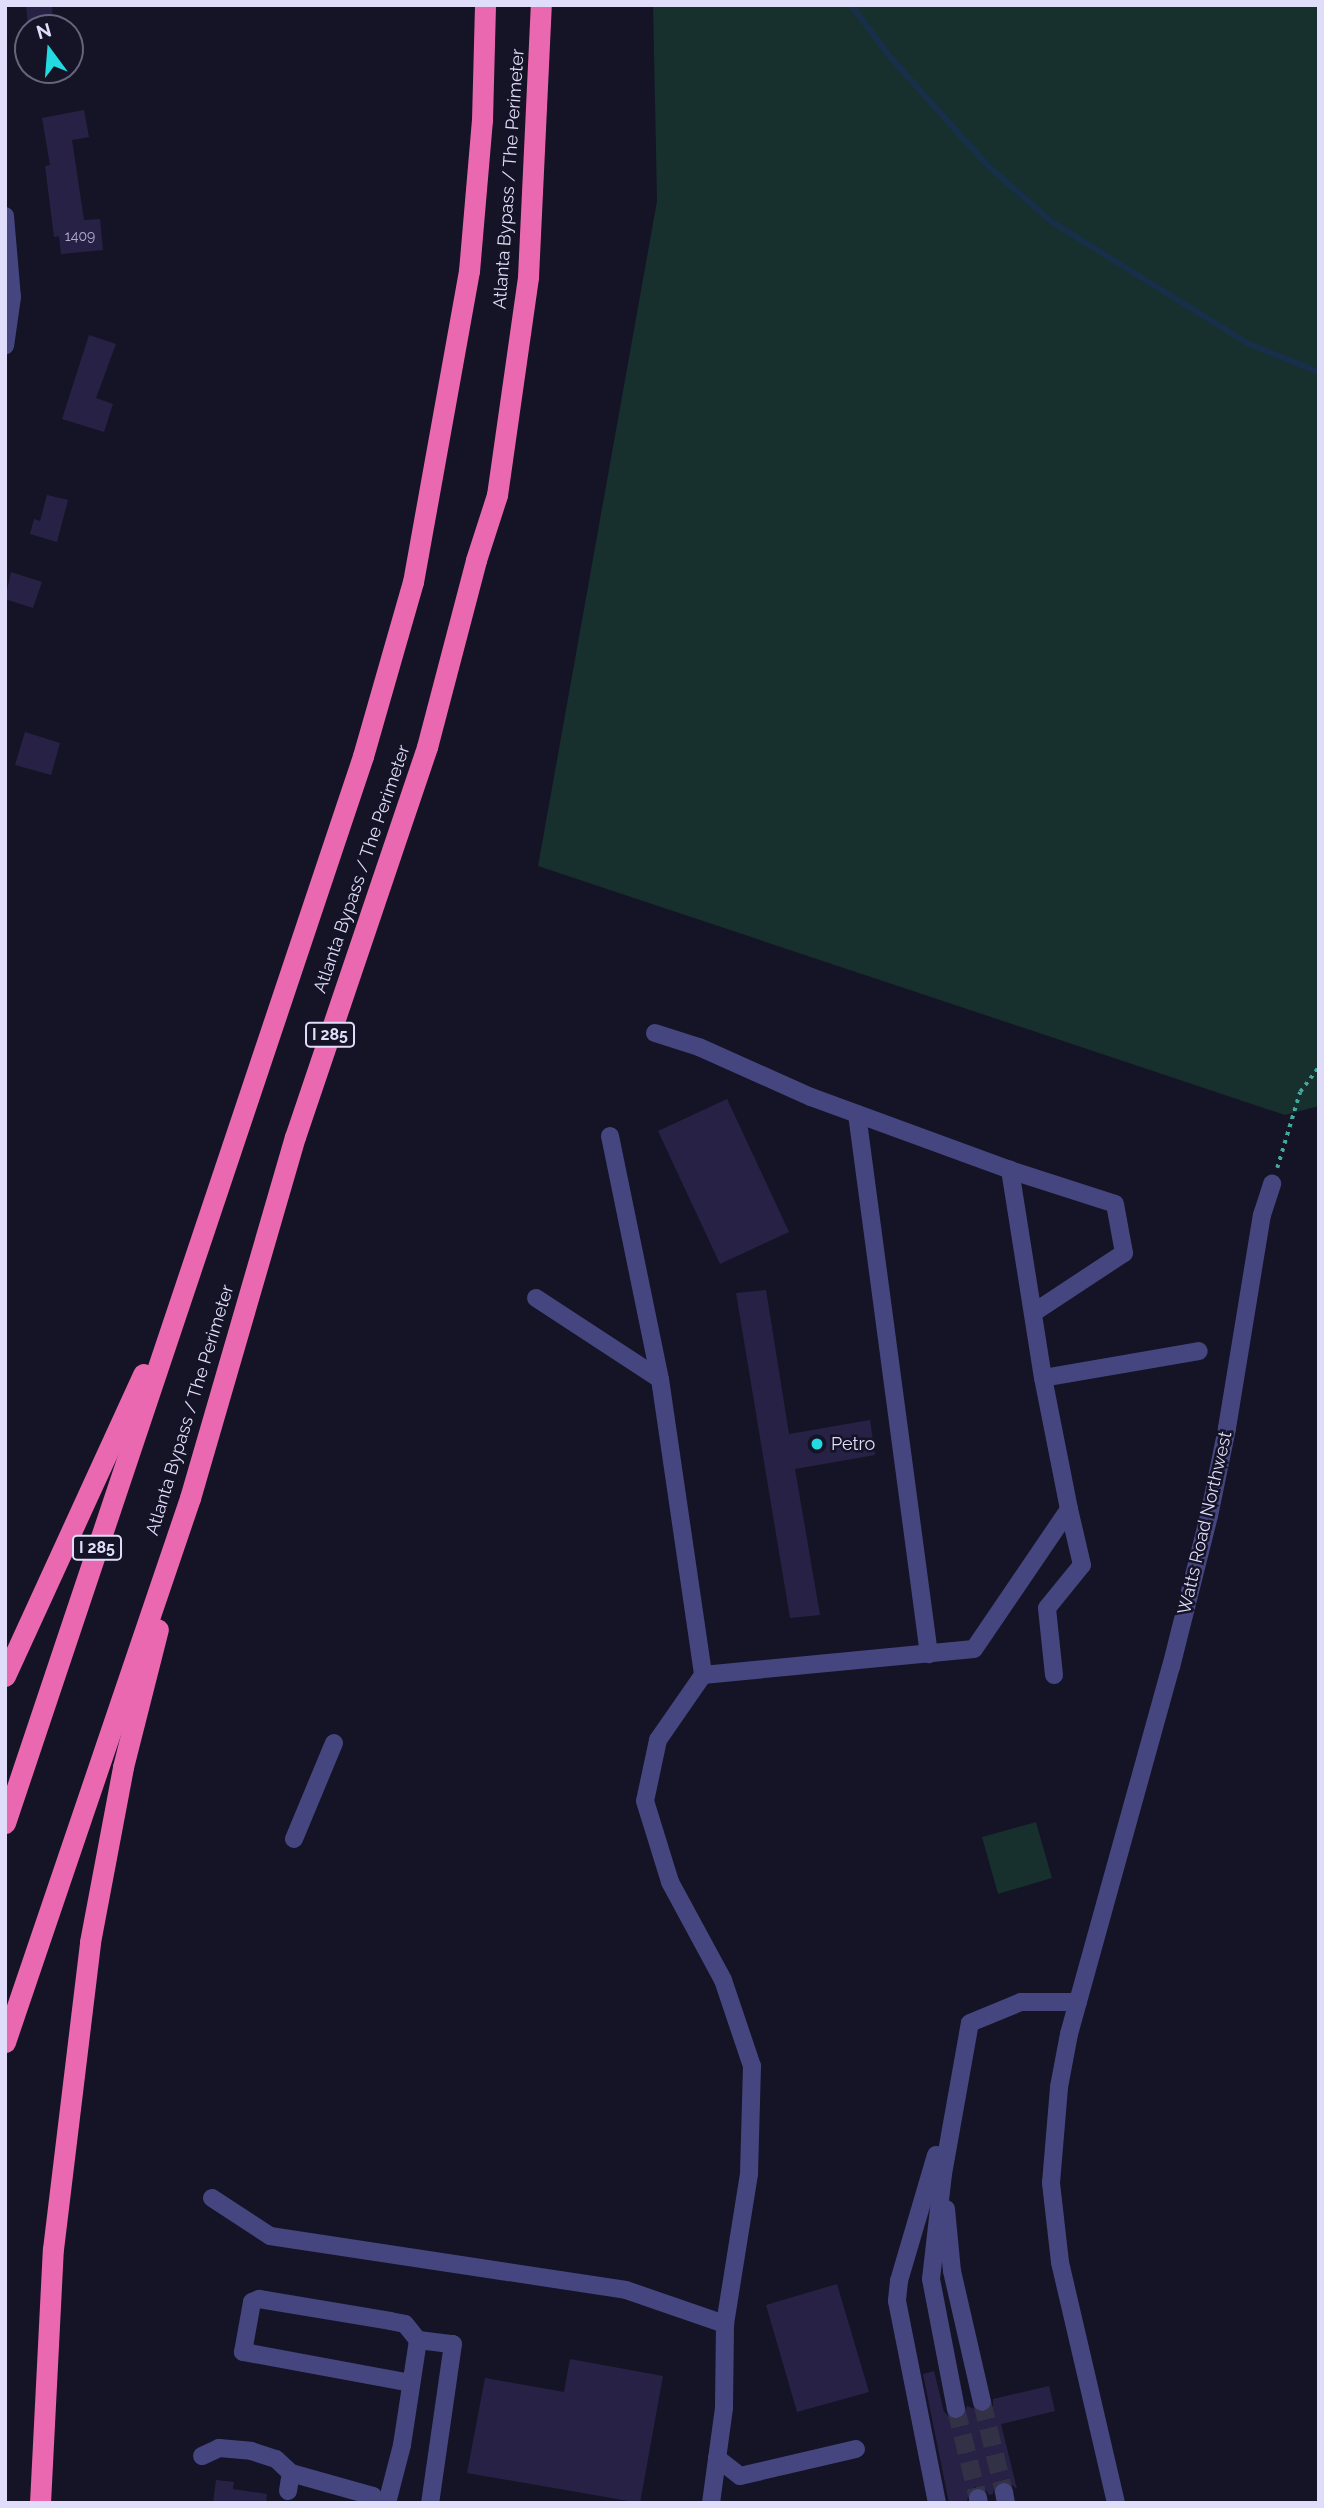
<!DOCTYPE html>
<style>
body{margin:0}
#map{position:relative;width:1324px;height:2508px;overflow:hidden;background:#151326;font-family:Raleway,sans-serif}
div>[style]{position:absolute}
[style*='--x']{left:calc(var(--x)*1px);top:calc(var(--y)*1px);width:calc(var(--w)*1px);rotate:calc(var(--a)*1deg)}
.green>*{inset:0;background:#172f2d}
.stream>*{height:6px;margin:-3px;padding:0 3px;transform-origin:3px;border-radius:3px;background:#182f4a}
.building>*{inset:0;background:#272245}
.minor-tunnel>*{height:18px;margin-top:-9px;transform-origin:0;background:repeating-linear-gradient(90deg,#333146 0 18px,transparent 0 27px)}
.path>*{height:3.5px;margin-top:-1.75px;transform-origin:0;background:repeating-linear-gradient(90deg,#41aa9d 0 3.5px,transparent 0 8.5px)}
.minor>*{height:18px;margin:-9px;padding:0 9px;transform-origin:9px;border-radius:9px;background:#45467f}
.highway>*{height:21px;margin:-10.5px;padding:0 10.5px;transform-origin:10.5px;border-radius:10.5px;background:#ea68af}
.dots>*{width:19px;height:19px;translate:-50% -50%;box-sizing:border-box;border:4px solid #151326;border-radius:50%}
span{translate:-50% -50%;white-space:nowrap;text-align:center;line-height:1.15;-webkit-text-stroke:5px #151326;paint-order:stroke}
.number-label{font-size:14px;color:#b1aecd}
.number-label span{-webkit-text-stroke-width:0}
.shield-label span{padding:2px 5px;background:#151326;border:2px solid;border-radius:5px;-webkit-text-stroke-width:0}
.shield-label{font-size:16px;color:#dfddfa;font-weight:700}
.street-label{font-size:18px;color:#dfddfa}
.poi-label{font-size:18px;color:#dfddfa}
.left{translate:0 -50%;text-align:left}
.frame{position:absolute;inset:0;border:7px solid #dfddfa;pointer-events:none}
.north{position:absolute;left:14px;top:14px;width:70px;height:70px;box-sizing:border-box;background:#151326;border:2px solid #66647b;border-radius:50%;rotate:344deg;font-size:19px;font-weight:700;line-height:28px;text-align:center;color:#dfddfa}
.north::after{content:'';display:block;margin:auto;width:24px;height:32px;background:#23dae0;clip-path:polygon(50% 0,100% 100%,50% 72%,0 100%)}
</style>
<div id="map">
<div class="green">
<i style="clip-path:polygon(653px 5px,1319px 5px,1319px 1106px,1285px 1115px,538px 866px,657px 201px)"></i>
<i style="clip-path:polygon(1036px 1822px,1052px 1878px,998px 1894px,982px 1837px)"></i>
</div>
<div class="stream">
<i style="--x:851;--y:5;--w:66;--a:53"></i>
<i style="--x:891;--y:58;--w:145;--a:48.1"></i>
<i style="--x:988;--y:166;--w:85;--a:41.2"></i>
<i style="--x:1052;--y:222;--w:232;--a:31.8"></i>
<i style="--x:1249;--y:344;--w:75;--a:21.8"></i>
</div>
<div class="building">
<i style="clip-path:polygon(26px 5px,52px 5px,53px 23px,28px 26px)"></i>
<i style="clip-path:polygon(84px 110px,89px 137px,72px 140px,84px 220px,100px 219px,103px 250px,61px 254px,59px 236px,54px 237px,45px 166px,50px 165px,42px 118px)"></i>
<i style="clip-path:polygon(89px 335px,116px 344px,96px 398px,113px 404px,104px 432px,62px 419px)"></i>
<i style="clip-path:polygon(47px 495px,68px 500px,57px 542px,30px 534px,34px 519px,40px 521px)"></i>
<i style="clip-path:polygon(11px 572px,42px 582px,33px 608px,5px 599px)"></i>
<i style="clip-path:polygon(25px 732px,60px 743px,51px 775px,15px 765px)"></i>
<i style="clip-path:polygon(727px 1099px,789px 1232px,720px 1264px,658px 1131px)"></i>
<i style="clip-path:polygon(766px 1290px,789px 1434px,870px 1420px,875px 1455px,795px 1469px,820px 1615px,790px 1618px,736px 1293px)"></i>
<i style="clip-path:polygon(837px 2284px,869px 2392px,797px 2412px,766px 2305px)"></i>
<i style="clip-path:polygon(570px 2359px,663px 2376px,640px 2503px,467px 2473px,485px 2378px,564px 2392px)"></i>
<i style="clip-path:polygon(934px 2371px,944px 2412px,953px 2420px,964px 2417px,967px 2406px,985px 2413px,993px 2406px,993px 2399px,1049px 2386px,1055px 2411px,1001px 2424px,1017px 2489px,1008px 2482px,1001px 2481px,994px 2488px,993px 2494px,989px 2495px,986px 2490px,976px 2487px,970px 2490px,967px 2501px,949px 2503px,923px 2374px)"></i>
<i style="clip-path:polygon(216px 2480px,234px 2482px,233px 2489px,267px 2494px,266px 2503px,213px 2503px)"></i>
</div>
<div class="minor-tunnel">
<i style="--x:982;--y:2402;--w:93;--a:76.3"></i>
<i style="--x:956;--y:2409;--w:92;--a:76.1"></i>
</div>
<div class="path">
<i style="--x:1277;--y:1168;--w:79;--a:-73.2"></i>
<i style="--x:1300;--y:1092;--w:31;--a:-53"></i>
</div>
<div class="minor">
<i style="--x:5;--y:216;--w:81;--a:85.1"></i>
<i style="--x:12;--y:297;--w:49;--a:98.1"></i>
<i style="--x:655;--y:1033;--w:46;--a:17.7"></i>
<i style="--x:699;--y:1047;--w:123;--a:24.1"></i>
<i style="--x:811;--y:1097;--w:212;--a:20.1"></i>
<i style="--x:1010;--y:1170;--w:110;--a:17.9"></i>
<i style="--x:1115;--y:1204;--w:50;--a:79.6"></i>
<i style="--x:1124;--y:1253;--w:109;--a:146.6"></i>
<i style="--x:857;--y:1114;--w:545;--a:82.41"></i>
<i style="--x:610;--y:1136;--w:248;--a:78.4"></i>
<i style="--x:660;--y:1379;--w:299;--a:81.7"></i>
<i style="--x:703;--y:1675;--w:79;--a:124.7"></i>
<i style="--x:658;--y:1740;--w:62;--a:102"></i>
<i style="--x:645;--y:1801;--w:85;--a:72.8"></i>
<i style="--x:670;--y:1882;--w:111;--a:61.6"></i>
<i style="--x:723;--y:1980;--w:91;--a:71.4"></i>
<i style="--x:752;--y:2066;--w:108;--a:91.6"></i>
<i style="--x:749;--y:2174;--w:152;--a:99.1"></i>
<i style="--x:725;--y:2324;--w:84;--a:90.7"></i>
<i style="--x:724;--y:2408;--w:96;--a:97.8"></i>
<i style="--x:536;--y:1298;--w:148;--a:33.2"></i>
<i style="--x:1043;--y:1378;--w:158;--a:-9.8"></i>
<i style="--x:703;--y:1675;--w:272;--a:-5.5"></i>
<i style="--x:974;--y:1649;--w:169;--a:-55.8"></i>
<i style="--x:1069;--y:1509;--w:134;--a:-101.2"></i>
<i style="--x:1043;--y:1378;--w:211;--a:-99"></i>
<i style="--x:1054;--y:1675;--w:67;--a:-96"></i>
<i style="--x:1047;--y:1608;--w:55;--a:-50.9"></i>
<i style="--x:1082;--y:1565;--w:57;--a:-103.1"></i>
<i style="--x:294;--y:1839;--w:104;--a:-67.4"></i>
<i style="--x:936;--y:2155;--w:131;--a:106.4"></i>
<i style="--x:899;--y:2281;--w:20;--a:96"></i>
<i style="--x:897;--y:2301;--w:206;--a:78.8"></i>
<i style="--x:212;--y:2198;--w:69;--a:33.2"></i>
<i style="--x:270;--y:2236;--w:360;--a:8.6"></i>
<i style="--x:626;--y:2290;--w:105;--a:19"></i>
<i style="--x:946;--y:2209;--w:62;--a:84.5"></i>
<i style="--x:952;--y:2271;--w:134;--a:77.1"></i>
<i style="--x:411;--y:2383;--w:171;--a:-169.5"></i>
<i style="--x:243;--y:2352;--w:51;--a:-79.8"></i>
<i style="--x:252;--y:2302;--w:8;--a:-23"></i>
<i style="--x:259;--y:2299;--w:133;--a:9.5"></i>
<i style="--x:390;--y:2321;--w:15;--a:11"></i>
<i style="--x:405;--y:2324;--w:21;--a:51"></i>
<i style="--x:418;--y:2340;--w:35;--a:7"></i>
<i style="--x:453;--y:2344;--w:161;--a:98.2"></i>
<i style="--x:956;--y:2409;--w:132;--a:-100.9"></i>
<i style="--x:931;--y:2279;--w:106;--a:-83.5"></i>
<i style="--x:943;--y:2174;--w:153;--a:-79.9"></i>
<i style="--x:970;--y:2023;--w:55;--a:-22.4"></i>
<i style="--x:1021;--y:2002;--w:57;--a:0"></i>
<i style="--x:202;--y:2456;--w:19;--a:-25"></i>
<i style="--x:219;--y:2448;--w:32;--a:5"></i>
<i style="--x:251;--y:2451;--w:26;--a:18"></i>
<i style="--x:276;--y:2459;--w:21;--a:43"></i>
<i style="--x:291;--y:2473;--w:85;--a:15.7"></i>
<i style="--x:373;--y:2496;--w:8;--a:67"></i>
<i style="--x:717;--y:2458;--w:29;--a:38"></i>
<i style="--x:740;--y:2476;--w:119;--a:-13.1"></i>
<i style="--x:288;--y:2491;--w:18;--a:-81"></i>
<i style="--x:1004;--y:2492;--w:11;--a:80"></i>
<i style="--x:978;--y:2498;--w:5;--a:79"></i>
<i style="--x:387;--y:2503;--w:60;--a:-75.5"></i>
<i style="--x:402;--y:2445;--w:106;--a:-81.3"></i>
<i style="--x:1116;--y:2503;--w:247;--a:-103.1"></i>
<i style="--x:1060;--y:2262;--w:80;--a:-96.5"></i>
<i style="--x:1051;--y:2183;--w:96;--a:-85.2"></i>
<i style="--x:1059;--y:2087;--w:54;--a:-79.3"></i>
<i style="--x:1069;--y:2034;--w:381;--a:-74.5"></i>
<i style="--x:1171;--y:1667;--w:156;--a:-75.9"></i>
<i style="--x:1209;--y:1516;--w:90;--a:-78.4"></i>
<i style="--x:1227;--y:1428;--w:216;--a:-80.7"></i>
<i style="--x:1262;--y:1215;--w:33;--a:-72"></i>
</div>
<div class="highway">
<i style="--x:5;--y:1676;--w:332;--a:-65.4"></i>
<i style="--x:5;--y:1823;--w:1125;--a:-71.45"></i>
<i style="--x:363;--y:756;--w:181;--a:-74"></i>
<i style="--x:413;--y:582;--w:316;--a:-79.8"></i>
<i style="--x:469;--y:271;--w:152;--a:-85.1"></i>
<i style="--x:482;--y:120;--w:115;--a:-88.5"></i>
<i style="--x:5;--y:2042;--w:575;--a:-71.22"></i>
<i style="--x:190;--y:1498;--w:376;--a:-73.8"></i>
<i style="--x:295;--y:1137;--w:412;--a:-71.3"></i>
<i style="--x:427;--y:747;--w:193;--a:-75.3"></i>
<i style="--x:476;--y:560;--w:68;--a:-72.1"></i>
<i style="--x:497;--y:495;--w:220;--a:-81.9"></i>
<i style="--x:528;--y:277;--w:272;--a:-87.3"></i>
<i style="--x:40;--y:2503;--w:254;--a:-87.1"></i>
<i style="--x:53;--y:2249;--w:309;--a:-83.1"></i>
<i style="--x:90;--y:1942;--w:178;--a:-79.3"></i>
<i style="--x:123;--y:1767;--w:142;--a:-75.8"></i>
</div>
<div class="dots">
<i style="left:817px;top:1444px;background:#23dae0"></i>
</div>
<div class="number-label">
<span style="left:80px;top:236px">1409</span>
</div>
<div class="shield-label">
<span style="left:330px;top:1035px">I 285</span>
<span style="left:97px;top:1548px">I 285</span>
</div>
<div class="street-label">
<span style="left:509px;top:179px;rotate:-86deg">Atlanta Bypass / The Perimeter</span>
<span style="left:362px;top:869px;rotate:-71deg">Atlanta Bypass / The Perimeter</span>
<span style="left:190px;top:1410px;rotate:-73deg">Atlanta Bypass / The Perimeter</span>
<span style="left:1205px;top:1523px;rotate:-77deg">Watts Road Northwest</span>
</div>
<div class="poi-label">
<span class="left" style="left:831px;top:1444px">Petro</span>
</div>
<div class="frame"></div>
<div class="north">N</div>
</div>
